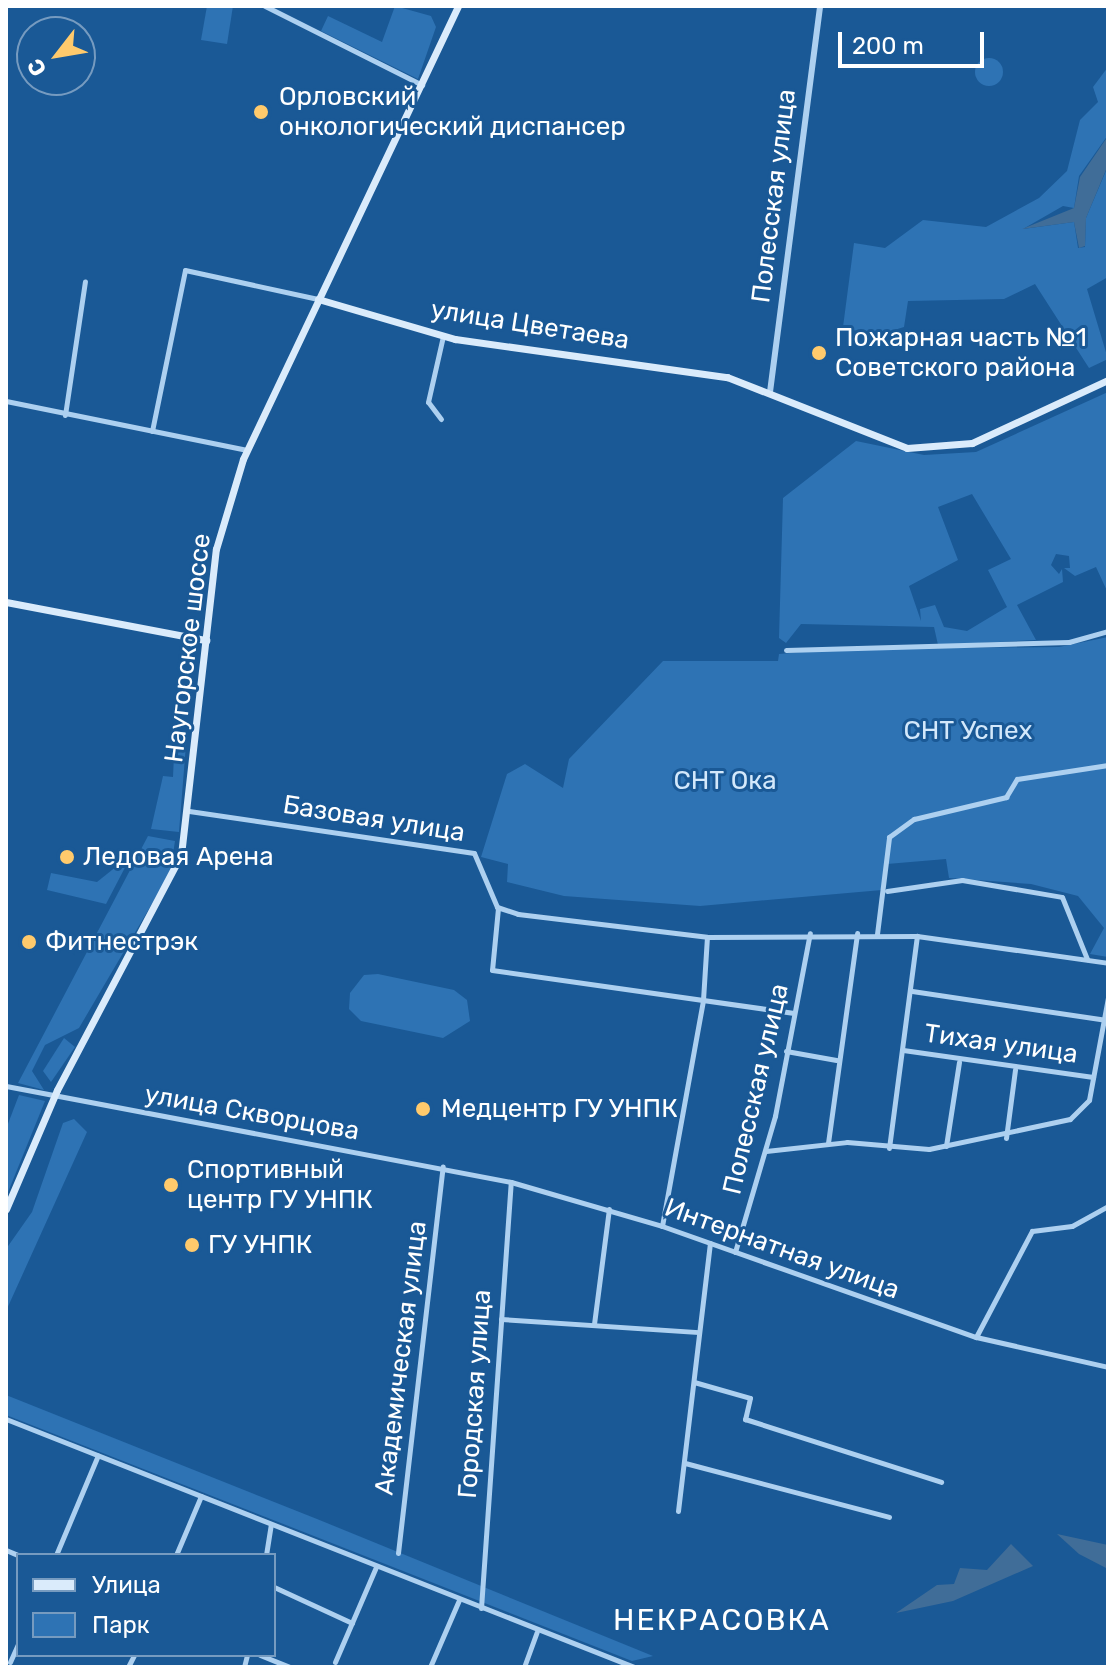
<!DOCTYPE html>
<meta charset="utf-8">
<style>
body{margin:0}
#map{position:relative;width:1114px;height:1673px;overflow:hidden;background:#1a5996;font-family:Rubik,sans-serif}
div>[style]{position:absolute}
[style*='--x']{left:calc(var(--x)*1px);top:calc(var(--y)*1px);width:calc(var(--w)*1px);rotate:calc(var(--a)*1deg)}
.green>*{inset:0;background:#2e73b4}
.round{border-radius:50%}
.water>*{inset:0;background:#406d98}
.minor>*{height:5px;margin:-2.5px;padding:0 2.5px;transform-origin:2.5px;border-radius:2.5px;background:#add0f0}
.tertiary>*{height:6px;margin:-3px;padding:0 3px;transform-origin:3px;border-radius:3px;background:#add0f0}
.secondary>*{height:7px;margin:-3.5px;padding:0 3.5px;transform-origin:3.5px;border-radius:3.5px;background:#daebfb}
.dots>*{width:22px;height:22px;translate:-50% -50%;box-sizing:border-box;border:4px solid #1a5996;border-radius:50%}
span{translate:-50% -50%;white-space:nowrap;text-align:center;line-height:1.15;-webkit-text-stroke:6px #1a5996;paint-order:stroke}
.poi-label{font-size:26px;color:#fff}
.left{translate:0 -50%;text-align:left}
.street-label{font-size:26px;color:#fff}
.park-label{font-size:26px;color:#d3e8fb}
.quarter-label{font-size:30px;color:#fff;letter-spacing:2px}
.frame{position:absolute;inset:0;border:8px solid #fff;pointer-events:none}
.legend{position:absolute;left:16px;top:1553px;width:260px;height:104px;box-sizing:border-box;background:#1a5996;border:2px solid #769bc0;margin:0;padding:10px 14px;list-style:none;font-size:24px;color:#fff}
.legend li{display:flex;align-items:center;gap:16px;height:40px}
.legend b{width:40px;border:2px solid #769bc0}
.north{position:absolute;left:16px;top:16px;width:80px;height:80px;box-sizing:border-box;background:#1a5996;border:2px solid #769bc0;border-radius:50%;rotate:239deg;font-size:22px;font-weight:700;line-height:32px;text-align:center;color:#fff}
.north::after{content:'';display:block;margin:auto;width:28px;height:36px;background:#ffca6c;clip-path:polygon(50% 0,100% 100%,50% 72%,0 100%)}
.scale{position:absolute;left:838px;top:32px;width:146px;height:36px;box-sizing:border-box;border:4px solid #fff;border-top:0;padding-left:10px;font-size:24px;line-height:28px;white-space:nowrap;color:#fff;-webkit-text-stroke:6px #1a5996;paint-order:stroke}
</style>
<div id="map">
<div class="green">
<i style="clip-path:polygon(207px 6px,233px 6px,227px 44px,201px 40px)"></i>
<i style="clip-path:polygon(395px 6px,431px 16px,436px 27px,418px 79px,321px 31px,328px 16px,382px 42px)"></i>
<i class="round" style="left:975px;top:58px;width:28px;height:28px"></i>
<i style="clip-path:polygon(1108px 67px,1108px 135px,1079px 176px,1074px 208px,1063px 206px,1023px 229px,1074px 222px,1078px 248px,1085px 247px,1086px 218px,1108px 166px,1108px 277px,1087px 289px,1108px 359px,1089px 368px,1035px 284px,1004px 299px,908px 301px,904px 327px,875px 336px,843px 327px,854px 243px,885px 248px,923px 220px,986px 227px,1039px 198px,1067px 171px,1080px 120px,1098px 102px,1093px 87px)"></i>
<i style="clip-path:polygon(evenodd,1108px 392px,1108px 593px,1096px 567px,1075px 576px,1064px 568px,1070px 568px,1069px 556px,1056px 554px,1051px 565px,1059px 574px,1062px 569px,1063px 582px,1017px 605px,1036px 640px,938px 645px,934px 627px,801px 624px,786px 643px,779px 638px,783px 498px,856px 441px,924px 455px,976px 452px,1108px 392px,972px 494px,1011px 559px,988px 570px,1007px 607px,967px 631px,944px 627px,935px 605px,920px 609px,921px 621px,909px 586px,958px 560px,938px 507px,972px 494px)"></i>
<i style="clip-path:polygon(1108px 637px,1108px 957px,1090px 954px,1104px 928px,1078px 896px,1031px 884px,949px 878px,946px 859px,887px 864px,882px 890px,700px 906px,564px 896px,507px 882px,508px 864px,481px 857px,507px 774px,525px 764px,563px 788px,569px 759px,663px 661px,778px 661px,779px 654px,834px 649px,1059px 647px)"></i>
<i style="clip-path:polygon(187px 732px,179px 832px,151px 829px,163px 776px,173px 777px,175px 733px)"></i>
<i style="clip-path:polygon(148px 836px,175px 841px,170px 873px,79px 1028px,45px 1045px,32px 1071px,44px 1090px,18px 1083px)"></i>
<i style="clip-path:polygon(132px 854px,106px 904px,47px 890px,51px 873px,97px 882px)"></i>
<i style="clip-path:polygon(378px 974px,454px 990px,467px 1000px,470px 1021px,443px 1038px,361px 1021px,349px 1009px,350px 993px,364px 975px)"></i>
<i style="clip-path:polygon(64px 1038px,75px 1047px,51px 1082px,43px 1071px)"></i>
<i style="clip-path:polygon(19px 1095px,45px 1101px,6px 1197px,6px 1129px)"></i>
<i style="clip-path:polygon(74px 1119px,87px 1132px,6px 1311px,6px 1249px,32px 1212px,63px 1123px)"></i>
<i style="clip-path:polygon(6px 1395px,317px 1519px,653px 1656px,632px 1661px,6px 1415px)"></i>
</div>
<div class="water">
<i style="clip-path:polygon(1108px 136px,1108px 165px,1086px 218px,1085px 246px,1079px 248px,1074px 222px,1022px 229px,1074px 208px,1080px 177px)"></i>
<i style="clip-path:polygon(1057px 1534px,1108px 1545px,1108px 1569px,1079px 1554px)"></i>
<i style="clip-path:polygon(1011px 1544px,1033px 1566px,953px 1601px,896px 1613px,937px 1585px,954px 1584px,960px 1568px,987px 1570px)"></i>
</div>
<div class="minor">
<i style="--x:265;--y:6;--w:176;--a:26.7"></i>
<i style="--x:6;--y:401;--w:246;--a:11.5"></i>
<i style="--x:65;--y:415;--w:135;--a:-81.5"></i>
<i style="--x:441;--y:419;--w:21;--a:-127"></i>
<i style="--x:428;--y:402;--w:68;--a:-77.2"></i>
<i style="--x:152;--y:431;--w:164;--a:-78.4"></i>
<i style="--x:185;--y:270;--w:136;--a:12.3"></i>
<i style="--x:786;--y:650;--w:283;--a:-1.6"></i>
<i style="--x:1069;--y:642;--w:41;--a:-15.8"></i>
<i style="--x:189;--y:811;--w:288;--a:8.4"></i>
<i style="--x:474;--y:853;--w:59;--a:66.9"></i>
<i style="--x:497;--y:907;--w:22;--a:18"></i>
<i style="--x:518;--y:914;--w:190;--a:6.9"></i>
<i style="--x:707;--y:937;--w:210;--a:-0.3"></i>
<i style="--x:917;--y:936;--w:193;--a:8"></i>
<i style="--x:887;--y:891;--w:76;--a:-8.3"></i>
<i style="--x:962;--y:880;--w:101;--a:9.6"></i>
<i style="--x:1062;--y:897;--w:67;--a:68"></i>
<i style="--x:498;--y:908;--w:62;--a:95.5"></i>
<i style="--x:492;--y:970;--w:305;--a:8.1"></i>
<i style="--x:877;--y:934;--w:98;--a:-82.9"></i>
<i style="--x:889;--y:837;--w:31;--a:-36"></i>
<i style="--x:914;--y:819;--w:95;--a:-13.4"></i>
<i style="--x:1006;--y:797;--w:21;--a:-59"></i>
<i style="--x:1017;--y:779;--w:92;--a:-8.7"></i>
<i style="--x:912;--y:991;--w:195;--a:8.5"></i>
<i style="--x:903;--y:1050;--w:192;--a:8.1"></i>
<i style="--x:786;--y:1051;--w:51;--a:10.2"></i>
<i style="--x:6;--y:1086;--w:514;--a:10.76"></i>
<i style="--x:511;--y:1182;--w:157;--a:16.2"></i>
<i style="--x:662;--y:1226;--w:333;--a:19.5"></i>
<i style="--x:976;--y:1337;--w:135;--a:12.8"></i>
<i style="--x:1006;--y:1138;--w:69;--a:-82.5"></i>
<i style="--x:828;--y:1143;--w:212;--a:-82.1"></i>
<i style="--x:946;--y:1146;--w:85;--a:-81.2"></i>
<i style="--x:889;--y:1148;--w:214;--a:-82.5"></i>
<i style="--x:766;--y:1151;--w:81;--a:-6.3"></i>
<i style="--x:847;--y:1142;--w:82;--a:4.9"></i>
<i style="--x:929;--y:1149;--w:144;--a:-12"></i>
<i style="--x:1070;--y:1119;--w:27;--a:-45"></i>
<i style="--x:1089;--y:1100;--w:105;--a:-79.5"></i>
<i style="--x:662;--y:1226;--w:230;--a:-79.7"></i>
<i style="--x:703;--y:1000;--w:63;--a:-86.4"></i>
<i style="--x:735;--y:1252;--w:142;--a:-73.6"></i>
<i style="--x:775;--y:1116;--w:186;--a:-79.2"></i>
<i style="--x:501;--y:1319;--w:198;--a:3.8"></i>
<i style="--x:594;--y:1324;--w:116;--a:-82.6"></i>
<i style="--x:976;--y:1337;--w:120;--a:-62.2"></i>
<i style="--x:1032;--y:1231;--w:40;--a:-7.1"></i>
<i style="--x:1072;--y:1226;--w:41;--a:-29.1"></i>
<i style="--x:694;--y:1382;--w:58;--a:15.9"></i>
<i style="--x:750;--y:1398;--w:22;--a:103"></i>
<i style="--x:745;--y:1419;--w:206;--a:17.8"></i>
<i style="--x:6;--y:1419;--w:675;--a:21.55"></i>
<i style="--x:685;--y:1463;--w:211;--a:14.8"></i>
<i style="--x:678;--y:1511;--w:270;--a:-83.2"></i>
<i style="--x:6;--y:1550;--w:13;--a:23"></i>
<i style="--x:398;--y:1553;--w:389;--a:-83.4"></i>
<i style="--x:56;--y:1555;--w:108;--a:-67.2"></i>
<i style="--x:176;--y:1555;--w:64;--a:-67"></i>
<i style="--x:266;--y:1555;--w:30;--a:-81"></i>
<i style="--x:274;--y:1587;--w:86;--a:24.8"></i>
<i style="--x:481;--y:1608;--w:427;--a:-86"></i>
<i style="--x:260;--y:1655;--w:31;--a:22"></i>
<i style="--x:10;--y:1662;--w:20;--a:-66"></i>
<i style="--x:335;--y:1662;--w:103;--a:-66.7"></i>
<i style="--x:128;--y:1667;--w:13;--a:-63"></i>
<i style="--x:244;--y:1667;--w:12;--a:-76"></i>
<i style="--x:430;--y:1667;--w:73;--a:-66.6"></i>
<i style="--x:524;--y:1667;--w:37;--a:-70"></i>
</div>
<div class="tertiary">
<i style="--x:770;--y:392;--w:389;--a:-82.6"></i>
</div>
<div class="secondary">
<i style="--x:318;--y:299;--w:143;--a:16.3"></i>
<i style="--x:455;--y:339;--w:275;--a:8"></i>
<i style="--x:727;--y:377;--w:193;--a:21.5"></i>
<i style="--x:907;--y:448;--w:65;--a:-4.4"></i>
<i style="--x:972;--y:443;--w:150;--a:-24.9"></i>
<i style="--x:6;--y:602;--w:204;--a:10.8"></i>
<i style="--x:6;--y:1209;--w:129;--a:-66.8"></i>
<i style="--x:57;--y:1090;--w:266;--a:-62.2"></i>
<i style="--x:181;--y:855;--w:308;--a:-83.5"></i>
<i style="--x:216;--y:549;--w:94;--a:-73.3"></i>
<i style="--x:243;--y:459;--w:501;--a:-64.61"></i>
</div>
<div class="dots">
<i style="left:261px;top:112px;background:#ffca6c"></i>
<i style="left:819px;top:353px;background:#ffca6c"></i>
<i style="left:67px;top:857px;background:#ffca6c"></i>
<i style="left:29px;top:942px;background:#ffca6c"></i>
<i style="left:423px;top:1109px;background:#ffca6c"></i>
<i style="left:171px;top:1185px;background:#ffca6c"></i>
<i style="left:192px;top:1245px;background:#ffca6c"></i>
</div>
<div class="poi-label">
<span class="left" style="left:279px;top:112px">Орловский<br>онкологический диспансер</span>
<span class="left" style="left:835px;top:353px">Пожарная часть №1<br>Советского района</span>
<span class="left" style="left:83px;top:857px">Ледовая Арена</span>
<span class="left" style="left:45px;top:942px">Фитнестрэк</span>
<span class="left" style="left:441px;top:1109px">Медцентр ГУ УНПК</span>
<span class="left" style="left:187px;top:1185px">Спортивный<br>центр ГУ УНПК</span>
<span class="left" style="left:208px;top:1245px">ГУ УНПК</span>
</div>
<div class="street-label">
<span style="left:774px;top:196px;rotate:-83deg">Полесская улица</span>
<span style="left:530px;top:325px;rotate:9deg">улица Цветаева</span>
<span style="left:188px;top:648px;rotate:-83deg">Наугорское шоссе</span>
<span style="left:374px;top:819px;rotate:9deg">Базовая улица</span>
<span style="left:1001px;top:1044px;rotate:8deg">Тихая улица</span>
<span style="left:756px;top:1089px;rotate:-77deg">Полесская улица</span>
<span style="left:252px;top:1113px;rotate:10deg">улица Скворцова</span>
<span style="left:782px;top:1249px;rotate:20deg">Интернатная улица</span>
<span style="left:401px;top:1358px;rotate:-83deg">Академическая улица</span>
<span style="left:475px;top:1394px;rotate:-86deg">Городская улица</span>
</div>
<div class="park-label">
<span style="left:968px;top:731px">СНТ Успех</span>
<span style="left:725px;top:781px">СНТ Ока</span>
</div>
<div class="quarter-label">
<span style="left:722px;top:1620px">НЕКРАСОВКА</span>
</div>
<div class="frame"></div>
<ul class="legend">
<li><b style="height:10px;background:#daebfb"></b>Улица</li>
<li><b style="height:22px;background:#2e73b4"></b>Парк</li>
</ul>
<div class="north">С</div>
<div class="scale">200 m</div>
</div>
